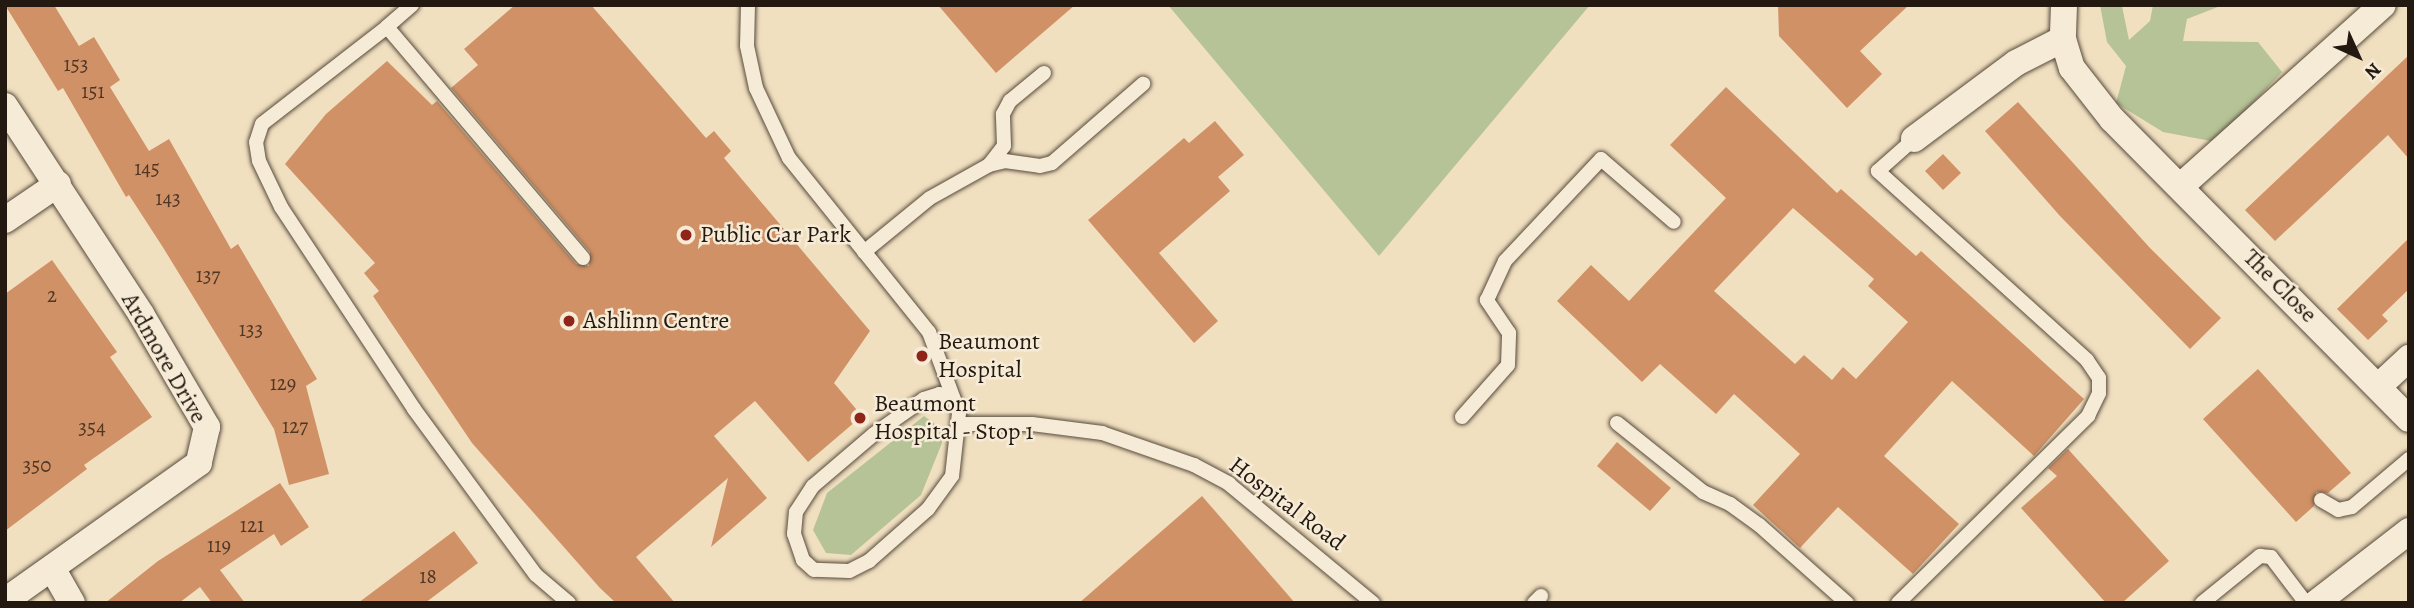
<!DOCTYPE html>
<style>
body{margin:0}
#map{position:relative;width:2414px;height:608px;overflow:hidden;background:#f1e0c0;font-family:Alegreya,serif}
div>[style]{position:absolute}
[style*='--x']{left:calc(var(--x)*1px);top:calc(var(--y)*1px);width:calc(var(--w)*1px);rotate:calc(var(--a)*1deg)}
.green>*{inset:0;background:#b6c396}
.building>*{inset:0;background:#d19166}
.roads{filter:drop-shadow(0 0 2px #574b3d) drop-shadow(0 0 2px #574b3d)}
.lane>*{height:14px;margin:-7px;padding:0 7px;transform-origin:7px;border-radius:7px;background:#f6ebd6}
.street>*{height:26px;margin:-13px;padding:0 13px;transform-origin:13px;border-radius:13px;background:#f6ebd6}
.dots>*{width:19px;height:19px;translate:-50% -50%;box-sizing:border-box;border:4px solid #f6ebd6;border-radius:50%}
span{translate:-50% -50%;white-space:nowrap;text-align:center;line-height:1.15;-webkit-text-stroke:5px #f6ebd6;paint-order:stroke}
.number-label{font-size:21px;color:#4f3726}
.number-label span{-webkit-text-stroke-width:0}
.poi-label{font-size:24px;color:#241911}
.left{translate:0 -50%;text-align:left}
.street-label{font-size:24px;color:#241911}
.frame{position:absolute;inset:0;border:7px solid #241911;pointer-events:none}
.north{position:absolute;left:2323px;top:21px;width:70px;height:70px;-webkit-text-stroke:5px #f6ebd6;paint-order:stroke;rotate:135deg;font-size:19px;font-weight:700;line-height:28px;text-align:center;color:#241911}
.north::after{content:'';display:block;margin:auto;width:24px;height:32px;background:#241911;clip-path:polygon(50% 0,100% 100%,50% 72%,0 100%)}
</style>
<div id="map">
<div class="green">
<i style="clip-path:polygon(1168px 5px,1590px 5px,1379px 256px)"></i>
<i style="clip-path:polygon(2100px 5px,2122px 6px,2129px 40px,2150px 21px,2153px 5px,2223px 5px,2187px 19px,2183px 41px,2258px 42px,2282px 72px,2216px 142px,2163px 132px,2116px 103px,2126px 66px,2107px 42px)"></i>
<i style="clip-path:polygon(924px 416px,942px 429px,942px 443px,921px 495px,851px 555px,826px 553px,813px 530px,827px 493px)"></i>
</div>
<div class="building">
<i style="clip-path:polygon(5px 5px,54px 5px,79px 46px,94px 37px,120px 80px,110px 87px,149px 151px,169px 139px,231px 249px,238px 244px,317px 379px,306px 386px,329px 474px,289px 485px,274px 429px,164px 249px,129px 195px,126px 197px,63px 88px,58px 91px)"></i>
<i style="clip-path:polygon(515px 5px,591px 5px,706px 138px,714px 131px,731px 151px,724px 158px,870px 331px,834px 383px,862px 416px,808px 462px,755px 401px,714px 436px,767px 498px,711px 547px,728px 478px,636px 557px,675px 603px,616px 603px,600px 588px,472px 443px,373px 296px,379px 291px,364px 273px,375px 263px,285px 164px,326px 114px,387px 61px,432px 105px,437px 101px,576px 264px,589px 266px,590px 252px,451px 88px,478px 65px,464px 49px)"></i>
<i style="clip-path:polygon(938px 5px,1075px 5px,996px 73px)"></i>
<i style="clip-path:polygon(1778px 5px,1909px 5px,1860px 51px,1882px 74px,1847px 108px,1779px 36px)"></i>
<i style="clip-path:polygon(2409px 55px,2409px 159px,2388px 135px,2275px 241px,2245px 210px)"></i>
<i style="clip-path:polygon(evenodd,1726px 87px,1837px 193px,1841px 189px,1916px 256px,1921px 251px,2084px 399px,2034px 456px,1952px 381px,1884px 456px,1959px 524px,1913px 574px,1838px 507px,1800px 548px,1753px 505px,1800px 454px,1734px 394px,1716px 414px,1660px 364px,1642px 382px,1557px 301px,1591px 265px,1629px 301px,1726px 198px,1670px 145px,1726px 87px,1793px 208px,1874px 279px,1868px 286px,1908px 322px,1856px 379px,1843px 367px,1832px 380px,1804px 355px,1795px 364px,1714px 291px,1793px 208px)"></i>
<i style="clip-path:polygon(2018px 102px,2150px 248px,2221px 318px,2190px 349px,2060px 216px,1985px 131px)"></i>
<i style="clip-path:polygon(1215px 121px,1244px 155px,1218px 177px,1230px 191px,1159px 253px,1218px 321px,1194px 343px,1088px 220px,1184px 138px,1189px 143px)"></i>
<i style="clip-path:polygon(1943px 154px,1961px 173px,1943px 190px,1925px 171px)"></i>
<i style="clip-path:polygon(2409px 238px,2409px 289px,2382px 315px,2388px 321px,2368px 340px,2337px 309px)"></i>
<i style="clip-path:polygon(52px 260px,117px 352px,110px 357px,152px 417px,84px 465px,87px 469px,5px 531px,5px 294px)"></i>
<i style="clip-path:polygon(2258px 369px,2351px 473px,2328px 493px,2316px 492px,2314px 506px,2296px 522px,2203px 419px)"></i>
<i style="clip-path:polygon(1617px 442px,1671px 488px,1650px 511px,1597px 466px)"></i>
<i style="clip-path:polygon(2068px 449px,2169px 561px,2122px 603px,2106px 603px,2021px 508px,2057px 476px,2048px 468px)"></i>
<i style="clip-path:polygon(280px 483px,309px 527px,281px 546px,274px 534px,220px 570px,245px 603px,212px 603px,200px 587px,179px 603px,105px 603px,158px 561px)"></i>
<i style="clip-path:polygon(1202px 496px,1295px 603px,1079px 603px)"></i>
<i style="clip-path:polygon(454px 531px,478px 563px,425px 603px,358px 603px)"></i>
</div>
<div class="roads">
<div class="lane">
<i style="--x:412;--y:5;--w:33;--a:139"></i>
<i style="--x:387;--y:27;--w:303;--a:49.7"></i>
<i style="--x:748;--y:5;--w:41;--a:91.4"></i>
<i style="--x:747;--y:46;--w:43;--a:77.9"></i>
<i style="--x:756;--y:88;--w:77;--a:64.8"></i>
<i style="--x:789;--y:158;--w:223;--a:51.2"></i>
<i style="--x:929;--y:332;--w:86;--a:69.7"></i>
<i style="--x:959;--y:413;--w:63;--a:96.3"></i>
<i style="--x:952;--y:476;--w:41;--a:126"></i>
<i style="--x:928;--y:509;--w:79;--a:138.6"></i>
<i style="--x:869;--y:561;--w:22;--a:153"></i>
<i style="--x:849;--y:571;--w:35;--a:-178"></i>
<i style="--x:814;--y:570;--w:15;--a:-138"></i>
<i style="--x:803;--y:560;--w:28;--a:-109"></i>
<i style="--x:794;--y:534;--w:22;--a:-85"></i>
<i style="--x:796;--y:512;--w:31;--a:-57"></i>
<i style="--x:813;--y:486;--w:80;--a:-40.4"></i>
<i style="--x:874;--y:434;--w:61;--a:-35"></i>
<i style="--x:924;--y:399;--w:16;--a:-18"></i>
<i style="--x:939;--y:394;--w:15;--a:16"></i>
<i style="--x:387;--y:27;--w:158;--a:142.2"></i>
<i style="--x:262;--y:124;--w:19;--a:108"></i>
<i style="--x:256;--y:142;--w:19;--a:81"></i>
<i style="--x:259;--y:161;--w:51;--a:64.4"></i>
<i style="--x:281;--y:207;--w:242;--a:56.6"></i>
<i style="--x:414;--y:409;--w:206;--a:53.7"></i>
<i style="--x:536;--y:575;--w:43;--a:40.3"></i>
<i style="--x:989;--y:165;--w:16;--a:-14"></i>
<i style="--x:1005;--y:161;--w:35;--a:8"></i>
<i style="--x:1040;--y:166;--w:12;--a:-14"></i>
<i style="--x:1052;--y:163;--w:121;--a:-41"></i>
<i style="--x:864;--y:252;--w:85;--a:-39.3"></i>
<i style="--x:930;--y:198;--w:68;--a:-29.2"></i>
<i style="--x:989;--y:165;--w:24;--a:-52"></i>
<i style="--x:1004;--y:146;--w:32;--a:-92"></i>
<i style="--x:1003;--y:114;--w:15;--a:-62"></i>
<i style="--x:1010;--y:101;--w:44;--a:-39.5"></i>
<i style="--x:1462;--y:417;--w:69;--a:-48.5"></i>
<i style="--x:1508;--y:365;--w:32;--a:-88"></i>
<i style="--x:1509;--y:333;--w:40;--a:-124"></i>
<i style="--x:1487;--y:300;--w:43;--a:-65.2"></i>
<i style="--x:1505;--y:261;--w:140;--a:-46.7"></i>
<i style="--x:1601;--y:159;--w:96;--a:40.8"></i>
<i style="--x:1617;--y:423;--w:110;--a:38.7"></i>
<i style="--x:1703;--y:492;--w:30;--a:24"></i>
<i style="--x:1730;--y:504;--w:36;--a:36"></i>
<i style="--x:1759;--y:525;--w:118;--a:41.6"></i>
<i style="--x:960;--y:424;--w:72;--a:0"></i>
<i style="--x:1032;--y:424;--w:71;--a:7.3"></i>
<i style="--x:1102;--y:433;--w:97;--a:19.2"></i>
<i style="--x:1194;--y:465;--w:40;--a:28"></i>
<i style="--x:1229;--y:484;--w:187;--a:39.6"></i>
<i style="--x:2321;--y:500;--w:20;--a:30"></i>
<i style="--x:2338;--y:510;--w:14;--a:-12"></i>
<i style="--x:2352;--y:507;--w:75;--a:-40.1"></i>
<i style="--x:1534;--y:603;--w:10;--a:-45"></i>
<i style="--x:1898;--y:603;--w:267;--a:-44.5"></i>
<i style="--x:2088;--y:416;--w:25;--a:-64"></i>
<i style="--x:2099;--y:393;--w:15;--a:-90"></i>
<i style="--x:2099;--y:378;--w:22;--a:-124"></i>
<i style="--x:2087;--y:360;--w:282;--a:-137.9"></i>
<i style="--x:1878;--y:171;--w:48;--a:-41.6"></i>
<i style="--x:2202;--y:603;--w:75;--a:-39"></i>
<i style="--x:2260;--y:556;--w:11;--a:5"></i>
<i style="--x:2271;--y:557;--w:58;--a:52.7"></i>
</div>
<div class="street">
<i style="--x:2064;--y:5;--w:34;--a:92"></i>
<i style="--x:2063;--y:39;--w:30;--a:73"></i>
<i style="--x:2072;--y:68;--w:65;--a:51.9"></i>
<i style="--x:2112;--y:119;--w:422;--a:45.3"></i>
<i style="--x:5;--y:106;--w:249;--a:56.8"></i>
<i style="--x:141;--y:314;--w:131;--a:59.7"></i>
<i style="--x:207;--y:427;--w:37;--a:103"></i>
<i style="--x:199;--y:463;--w:238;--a:144.6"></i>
<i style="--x:1914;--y:139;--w:127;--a:-36.7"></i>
<i style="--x:2016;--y:63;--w:53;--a:-27.1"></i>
<i style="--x:2181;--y:186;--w:271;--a:-41.9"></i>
<i style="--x:5;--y:220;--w:64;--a:-34.2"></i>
<i style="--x:2380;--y:385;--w:40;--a:-43"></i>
<i style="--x:52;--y:568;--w:40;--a:60.3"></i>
<i style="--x:2316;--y:603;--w:118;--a:-37.7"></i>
</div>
</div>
<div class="dots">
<i style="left:686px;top:235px;background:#8f2418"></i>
<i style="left:569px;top:321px;background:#8f2418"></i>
<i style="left:922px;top:356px;background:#8f2418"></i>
<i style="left:860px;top:418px;background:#8f2418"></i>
</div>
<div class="number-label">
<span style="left:76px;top:64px">153</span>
<span style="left:93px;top:91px">151</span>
<span style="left:147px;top:168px">145</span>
<span style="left:168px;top:198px">143</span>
<span style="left:208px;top:275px">137</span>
<span style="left:52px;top:295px">2</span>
<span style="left:251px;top:329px">133</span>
<span style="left:283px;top:383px">129</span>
<span style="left:295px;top:426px">127</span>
<span style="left:92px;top:427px">354</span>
<span style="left:37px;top:465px">350</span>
<span style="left:252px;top:525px">121</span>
<span style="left:219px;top:545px">119</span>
<span style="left:428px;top:576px">18</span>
</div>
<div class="poi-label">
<span class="left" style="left:700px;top:235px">Public Car Park</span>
<span class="left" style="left:583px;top:321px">Ashlinn Centre</span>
<span class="left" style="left:938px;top:356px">Beaumont<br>Hospital</span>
<span class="left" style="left:874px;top:418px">Beaumont<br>Hospital - Stop 1</span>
</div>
<div class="street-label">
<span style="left:2280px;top:286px;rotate:45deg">The Close</span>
<span style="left:164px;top:358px;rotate:60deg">Ardmore Drive</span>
<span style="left:1287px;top:504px;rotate:37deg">Hospital Road</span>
</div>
<div class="frame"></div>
<div class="north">N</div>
</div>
